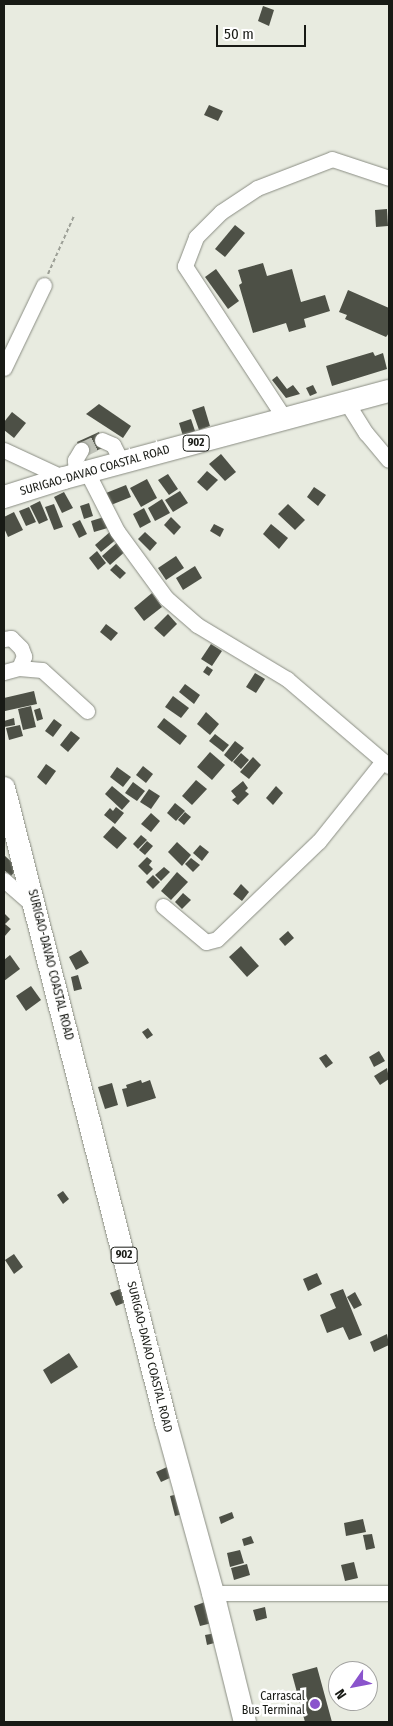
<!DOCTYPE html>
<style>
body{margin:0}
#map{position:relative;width:393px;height:1726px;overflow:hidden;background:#e8ebe0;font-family:"Fira Sans Condensed",sans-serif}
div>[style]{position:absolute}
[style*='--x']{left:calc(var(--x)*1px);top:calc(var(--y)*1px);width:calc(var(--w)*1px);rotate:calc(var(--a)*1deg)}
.building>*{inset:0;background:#4d5046}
.minor-tunnel>*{height:15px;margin-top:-7.5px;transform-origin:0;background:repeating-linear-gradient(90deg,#bec1b7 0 15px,transparent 0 23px)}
.path>*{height:2px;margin-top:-1px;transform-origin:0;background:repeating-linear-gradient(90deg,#9c9f96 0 4px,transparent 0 6.5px)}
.roads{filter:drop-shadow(0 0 1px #8a8d83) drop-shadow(0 0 1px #8a8d83)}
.minor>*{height:15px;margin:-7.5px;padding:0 7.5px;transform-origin:7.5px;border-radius:7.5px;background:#fff}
.highway>*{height:22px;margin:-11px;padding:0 11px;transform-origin:11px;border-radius:11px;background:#fff}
.dots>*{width:14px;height:14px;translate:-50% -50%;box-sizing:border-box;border:2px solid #fff;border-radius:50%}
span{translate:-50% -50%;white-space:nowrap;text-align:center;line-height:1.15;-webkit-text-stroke:5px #fff;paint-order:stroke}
.shield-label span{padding:1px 4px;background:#fff;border:1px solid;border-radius:4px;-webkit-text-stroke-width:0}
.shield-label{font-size:11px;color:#181a15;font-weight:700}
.street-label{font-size:12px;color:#181a15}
.poi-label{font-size:12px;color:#181a15}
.right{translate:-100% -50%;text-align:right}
.frame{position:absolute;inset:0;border:5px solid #181a15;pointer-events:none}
.north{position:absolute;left:328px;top:1661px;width:50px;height:50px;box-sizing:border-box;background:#fff;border:1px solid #a3a3a1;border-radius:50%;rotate:237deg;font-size:14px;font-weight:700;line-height:20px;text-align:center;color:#181a15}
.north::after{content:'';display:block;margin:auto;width:18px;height:22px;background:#8a54cc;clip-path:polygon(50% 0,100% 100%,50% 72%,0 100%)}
.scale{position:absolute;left:216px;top:25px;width:90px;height:22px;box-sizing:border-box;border:2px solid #181a15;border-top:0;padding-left:6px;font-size:15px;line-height:18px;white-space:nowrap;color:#181a15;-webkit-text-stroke:4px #fff;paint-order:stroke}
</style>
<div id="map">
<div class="building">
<i style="clip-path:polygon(263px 6px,274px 10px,269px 26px,258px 21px)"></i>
<i style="clip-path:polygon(209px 105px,223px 111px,218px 121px,204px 115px)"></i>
<i style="clip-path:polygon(387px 209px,388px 226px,376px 227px,375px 210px)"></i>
<i style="clip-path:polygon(235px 225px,245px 233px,225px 257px,215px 249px)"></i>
<i style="clip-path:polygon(263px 263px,267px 276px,292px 269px,301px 302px,325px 295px,330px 311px,304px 319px,306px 327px,289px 332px,286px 323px,253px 333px,239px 285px,242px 283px,238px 270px)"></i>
<i style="clip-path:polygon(216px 269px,239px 301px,228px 309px,205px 277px)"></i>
<i style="clip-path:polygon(348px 290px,389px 308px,389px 333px,386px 337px,345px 319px,347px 315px,339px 312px)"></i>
<i style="clip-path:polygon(373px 352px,375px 356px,383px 353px,387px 369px,332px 386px,326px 366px)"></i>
<i style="clip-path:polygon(277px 376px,287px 389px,293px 385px,300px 394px,286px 398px,272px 380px)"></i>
<i style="clip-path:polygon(313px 385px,317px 393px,310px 396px,306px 388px)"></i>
<i style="clip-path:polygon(99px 404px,131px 426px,123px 438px,86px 414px)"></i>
<i style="clip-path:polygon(204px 406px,210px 426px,199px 430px,192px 410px)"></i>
<i style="clip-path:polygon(12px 412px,26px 423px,14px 438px,4px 430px,4px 422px)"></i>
<i style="clip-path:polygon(191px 419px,195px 431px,183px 436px,179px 423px)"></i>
<i style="clip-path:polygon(99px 432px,105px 447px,83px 456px,77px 442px)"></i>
<i style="clip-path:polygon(221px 454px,236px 472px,225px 481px,209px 464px)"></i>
<i style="clip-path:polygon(207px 471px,218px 480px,207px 491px,197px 482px)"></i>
<i style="clip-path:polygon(168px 474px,178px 489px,169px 495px,158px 480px)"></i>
<i style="clip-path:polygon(147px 479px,157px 498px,141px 507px,130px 488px)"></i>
<i style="clip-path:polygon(126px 485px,131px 497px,111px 505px,106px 493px)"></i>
<i style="clip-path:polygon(314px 487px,326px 495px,318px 506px,307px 497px)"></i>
<i style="clip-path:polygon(180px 491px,188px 503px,173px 512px,165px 500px)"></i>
<i style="clip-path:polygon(64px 492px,73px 508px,62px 513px,54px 497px)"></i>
<i style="clip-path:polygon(162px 499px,170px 513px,155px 521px,148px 508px)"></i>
<i style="clip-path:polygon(40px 501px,48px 520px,39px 524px,30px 506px)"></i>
<i style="clip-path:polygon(89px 503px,93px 516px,84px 519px,80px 506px)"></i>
<i style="clip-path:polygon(54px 504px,63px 527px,54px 530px,45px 507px)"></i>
<i style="clip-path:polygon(288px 504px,305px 520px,295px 530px,278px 514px)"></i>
<i style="clip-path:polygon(29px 507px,36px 522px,26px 526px,19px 511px)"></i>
<i style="clip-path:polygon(144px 508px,151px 522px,140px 528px,133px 514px)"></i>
<i style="clip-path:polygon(14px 512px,23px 530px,8px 537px,4px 528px,4px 517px)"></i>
<i style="clip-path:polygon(107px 516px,111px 527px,94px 532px,91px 521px)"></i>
<i style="clip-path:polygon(171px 517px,181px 527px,174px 535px,164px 525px)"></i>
<i style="clip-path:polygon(80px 520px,87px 534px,79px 538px,72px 524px)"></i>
<i style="clip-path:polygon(214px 524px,224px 529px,220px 537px,210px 531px)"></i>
<i style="clip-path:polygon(271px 524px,288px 538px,279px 549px,263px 534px)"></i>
<i style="clip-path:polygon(111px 531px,118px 538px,101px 552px,95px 545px)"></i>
<i style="clip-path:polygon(145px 532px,157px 543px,150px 551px,138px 539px)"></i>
<i style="clip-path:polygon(120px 540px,128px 549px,110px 565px,102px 556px)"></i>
<i style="clip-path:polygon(97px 551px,106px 563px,98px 570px,89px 558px)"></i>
<i style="clip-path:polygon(176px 556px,184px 568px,166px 580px,158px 568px)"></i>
<i style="clip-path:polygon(116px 564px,126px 573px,120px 579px,110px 570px)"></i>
<i style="clip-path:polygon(195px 566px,202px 578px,183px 590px,176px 578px)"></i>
<i style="clip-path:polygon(152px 593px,162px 607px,144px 621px,134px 608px)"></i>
<i style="clip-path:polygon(168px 614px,177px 624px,164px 637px,154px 628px)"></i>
<i style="clip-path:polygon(106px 624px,118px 633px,111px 641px,100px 632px)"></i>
<i style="clip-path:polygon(211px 644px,222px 651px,212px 666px,201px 659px)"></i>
<i style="clip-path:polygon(207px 666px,213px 670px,209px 676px,203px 672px)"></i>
<i style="clip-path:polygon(255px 673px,265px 679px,256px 693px,246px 687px)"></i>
<i style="clip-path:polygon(185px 684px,200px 695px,194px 704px,179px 692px)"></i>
<i style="clip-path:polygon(34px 691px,37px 704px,5px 711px,4px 698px)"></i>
<i style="clip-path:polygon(173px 696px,189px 708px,181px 718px,165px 707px)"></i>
<i style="clip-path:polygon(31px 706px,36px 727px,23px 730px,18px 709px)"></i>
<i style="clip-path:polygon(40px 708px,43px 719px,37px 721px,34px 710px)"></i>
<i style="clip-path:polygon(206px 712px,219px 724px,210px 735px,197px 724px)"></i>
<i style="clip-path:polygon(14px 718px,15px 725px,4px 727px,4px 721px)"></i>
<i style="clip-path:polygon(164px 718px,187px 736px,180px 745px,157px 727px)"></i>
<i style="clip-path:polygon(54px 719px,62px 725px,53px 737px,45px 731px)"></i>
<i style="clip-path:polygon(20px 725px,23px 736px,9px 740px,6px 728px)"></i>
<i style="clip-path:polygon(71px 731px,80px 738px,68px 752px,60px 745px)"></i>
<i style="clip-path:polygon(215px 734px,229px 745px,223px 752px,209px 741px)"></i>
<i style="clip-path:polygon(235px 741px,244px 748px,232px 762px,224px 755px)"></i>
<i style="clip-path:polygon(210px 752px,225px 765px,212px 780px,197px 767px)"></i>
<i style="clip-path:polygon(241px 753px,249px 760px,241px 769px,233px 762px)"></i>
<i style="clip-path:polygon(253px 757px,261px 765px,249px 779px,240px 772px)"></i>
<i style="clip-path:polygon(46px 764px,56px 771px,46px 785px,37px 777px)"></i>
<i style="clip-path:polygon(143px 766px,153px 774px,146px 783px,136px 775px)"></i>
<i style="clip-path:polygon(117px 767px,131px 777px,123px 787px,110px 777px)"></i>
<i style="clip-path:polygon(196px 780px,207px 789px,192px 805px,182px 796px)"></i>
<i style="clip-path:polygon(243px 781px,248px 788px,245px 791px,249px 794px,238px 805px,232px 800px,236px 797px,231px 791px)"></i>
<i style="clip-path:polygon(133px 782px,145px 791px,137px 801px,125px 793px)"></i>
<i style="clip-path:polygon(112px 786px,130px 801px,122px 810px,105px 794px)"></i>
<i style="clip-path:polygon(276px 786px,283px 793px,273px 805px,266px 798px)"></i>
<i style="clip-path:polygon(149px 789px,160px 796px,151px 809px,140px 802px)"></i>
<i style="clip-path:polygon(175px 803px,185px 811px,176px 821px,167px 813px)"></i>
<i style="clip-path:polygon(116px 807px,124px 813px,115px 824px,104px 815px,110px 808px,113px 811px)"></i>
<i style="clip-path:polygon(185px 812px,191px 817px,184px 825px,178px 820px)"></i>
<i style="clip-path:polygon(151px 813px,160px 821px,151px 832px,141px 824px)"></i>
<i style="clip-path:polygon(113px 826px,127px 838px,117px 849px,103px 837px)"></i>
<i style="clip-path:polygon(141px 835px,147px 840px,138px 849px,133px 844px)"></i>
<i style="clip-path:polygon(147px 841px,153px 846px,145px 855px,139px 850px)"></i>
<i style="clip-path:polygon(177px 842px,191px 855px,182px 866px,168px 852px)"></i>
<i style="clip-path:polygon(200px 845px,209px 852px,202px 861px,193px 853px)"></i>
<i style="clip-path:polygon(4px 855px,18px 868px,11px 876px,4px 870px)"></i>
<i style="clip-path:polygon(147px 857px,152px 861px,149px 865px,153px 869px,147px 875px,138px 866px)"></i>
<i style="clip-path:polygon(191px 858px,200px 865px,193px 872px,185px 864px)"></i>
<i style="clip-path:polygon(164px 867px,170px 872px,161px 881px,155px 875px)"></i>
<i style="clip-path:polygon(177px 872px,188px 882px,171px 900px,161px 891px)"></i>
<i style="clip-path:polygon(153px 875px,160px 882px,153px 889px,146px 882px)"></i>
<i style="clip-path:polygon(241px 884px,249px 892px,242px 901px,233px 894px)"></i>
<i style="clip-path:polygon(183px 893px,191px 900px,182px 909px,175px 902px)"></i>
<i style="clip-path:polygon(4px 913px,10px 919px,5px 924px,11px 929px,4px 937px)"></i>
<i style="clip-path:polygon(288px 931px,294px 938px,285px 946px,279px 939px)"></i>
<i style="clip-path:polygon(241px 946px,259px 966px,247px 977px,229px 957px)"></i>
<i style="clip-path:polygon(81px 950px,89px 963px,76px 970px,69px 957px)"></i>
<i style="clip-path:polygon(10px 955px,20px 969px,4px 981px,4px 960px)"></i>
<i style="clip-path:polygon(78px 975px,82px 989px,74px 991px,71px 977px)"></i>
<i style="clip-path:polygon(31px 986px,41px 1000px,26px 1011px,16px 996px)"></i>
<i style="clip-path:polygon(148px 1028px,153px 1035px,147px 1039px,142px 1032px)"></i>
<i style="clip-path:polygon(379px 1051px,385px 1061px,374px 1067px,369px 1057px)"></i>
<i style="clip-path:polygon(326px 1054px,333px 1063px,326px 1068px,319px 1058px)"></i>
<i style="clip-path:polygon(387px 1068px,389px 1079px,380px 1085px,374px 1076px)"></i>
<i style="clip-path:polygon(141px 1080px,142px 1083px,150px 1080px,156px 1098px,127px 1107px,122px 1089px,127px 1088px,126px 1085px)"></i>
<i style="clip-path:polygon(112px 1083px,118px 1105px,105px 1109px,98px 1087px)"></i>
<i style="clip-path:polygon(63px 1191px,69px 1199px,63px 1204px,57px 1195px)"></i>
<i style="clip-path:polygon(14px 1254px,23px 1267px,14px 1274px,5px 1260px)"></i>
<i style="clip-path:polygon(317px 1273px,322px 1284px,308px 1291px,303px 1279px)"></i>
<i style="clip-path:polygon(120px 1289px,126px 1302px,116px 1306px,110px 1293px)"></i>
<i style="clip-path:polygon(343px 1289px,362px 1335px,349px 1340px,343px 1327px,327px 1333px,320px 1315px,336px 1308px,330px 1294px)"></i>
<i style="clip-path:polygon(355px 1292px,362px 1305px,354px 1309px,347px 1297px)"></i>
<i style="clip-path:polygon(387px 1334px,389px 1345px,374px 1352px,370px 1342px)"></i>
<i style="clip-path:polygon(69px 1353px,78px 1367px,51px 1384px,43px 1370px)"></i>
<i style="clip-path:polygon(167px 1467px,172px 1477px,161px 1482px,156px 1472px)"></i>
<i style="clip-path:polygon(182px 1493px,187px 1513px,175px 1516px,170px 1496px)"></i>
<i style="clip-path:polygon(232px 1512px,234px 1518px,221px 1524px,219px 1517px)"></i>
<i style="clip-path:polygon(363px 1519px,366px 1532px,346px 1536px,344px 1523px)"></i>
<i style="clip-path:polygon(372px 1534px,375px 1548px,366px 1550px,363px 1535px)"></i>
<i style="clip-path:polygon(251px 1536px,254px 1543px,244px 1546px,242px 1539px)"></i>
<i style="clip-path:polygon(240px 1550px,244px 1563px,230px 1567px,227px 1553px)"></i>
<i style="clip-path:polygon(354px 1562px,358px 1578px,345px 1581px,341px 1565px)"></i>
<i style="clip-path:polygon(247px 1564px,250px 1575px,234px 1580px,231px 1568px)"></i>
<i style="clip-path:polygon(205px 1602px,212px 1623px,200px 1626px,194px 1606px)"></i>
<i style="clip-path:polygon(265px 1607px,267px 1618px,256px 1621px,253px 1610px)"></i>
<i style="clip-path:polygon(216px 1633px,218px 1642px,207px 1645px,205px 1635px)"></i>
<i style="clip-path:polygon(317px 1667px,332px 1722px,305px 1722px,292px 1674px)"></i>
</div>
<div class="minor-tunnel">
<i style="--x:81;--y:450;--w:23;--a:-25"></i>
</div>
<div class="path">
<i style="--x:48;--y:274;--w:64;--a:-65.9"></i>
</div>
<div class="roads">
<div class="minor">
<i style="--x:4;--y:368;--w:92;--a:-64.3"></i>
<i style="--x:347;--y:403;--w:36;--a:58"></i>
<i style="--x:366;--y:433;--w:35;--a:50"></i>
<i style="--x:285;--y:419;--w:183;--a:-123.2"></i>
<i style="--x:185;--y:266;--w:31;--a:-69"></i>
<i style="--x:196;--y:237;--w:35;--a:-45"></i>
<i style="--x:221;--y:212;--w:43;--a:-33.7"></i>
<i style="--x:257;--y:188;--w:80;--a:-21.1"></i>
<i style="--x:332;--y:159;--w:60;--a:18.4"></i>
<i style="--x:102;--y:440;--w:12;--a:24"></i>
<i style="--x:113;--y:445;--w:20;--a:63"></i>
<i style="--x:4;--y:450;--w:66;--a:25"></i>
<i style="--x:87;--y:472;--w:66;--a:63"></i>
<i style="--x:117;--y:531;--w:83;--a:53.8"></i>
<i style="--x:166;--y:598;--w:41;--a:41.1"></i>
<i style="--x:197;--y:625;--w:105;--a:31"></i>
<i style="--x:287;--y:679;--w:134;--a:40.5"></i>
<i style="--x:76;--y:475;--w:15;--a:-94"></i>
<i style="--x:75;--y:460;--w:12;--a:-59"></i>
<i style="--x:4;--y:639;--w:7;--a:-8"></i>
<i style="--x:11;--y:638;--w:14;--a:45"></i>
<i style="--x:21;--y:648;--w:9;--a:69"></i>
<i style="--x:24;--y:656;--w:13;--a:113"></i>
<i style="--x:4;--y:672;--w:16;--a:-15"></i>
<i style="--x:19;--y:668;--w:23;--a:5"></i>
<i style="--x:42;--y:670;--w:61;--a:42.3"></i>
<i style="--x:4;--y:880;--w:41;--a:41.1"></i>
<i style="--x:163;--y:906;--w:56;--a:39.9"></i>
<i style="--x:206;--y:942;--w:11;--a:-15"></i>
<i style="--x:217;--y:939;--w:141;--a:-43.9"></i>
<i style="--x:319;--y:841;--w:102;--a:-51.3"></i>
<i style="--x:213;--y:1593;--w:176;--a:0"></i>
</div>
<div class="highway">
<i style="--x:4;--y:497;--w:63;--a:-17.6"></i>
<i style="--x:64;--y:478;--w:336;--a:-15"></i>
<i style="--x:4;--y:788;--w:658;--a:75.67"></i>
<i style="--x:167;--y:1426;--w:173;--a:74.6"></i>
<i style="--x:213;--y:1593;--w:133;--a:76.1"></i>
</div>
</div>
<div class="dots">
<i style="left:315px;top:1704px;background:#8a54cc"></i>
</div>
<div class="shield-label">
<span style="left:196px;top:443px">902</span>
<span style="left:124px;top:1255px">902</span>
</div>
<div class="street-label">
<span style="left:95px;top:471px;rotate:-16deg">SURIGAO-DAVAO COASTAL ROAD</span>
<span style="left:50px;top:965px;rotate:76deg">SURIGAO-DAVAO COASTAL ROAD</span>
<span style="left:149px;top:1357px;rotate:76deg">SURIGAO-DAVAO COASTAL ROAD</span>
</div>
<div class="poi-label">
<span class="right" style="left:305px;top:1704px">Carrascal<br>Bus Terminal</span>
</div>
<div class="frame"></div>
<div class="north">N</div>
<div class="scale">50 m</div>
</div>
